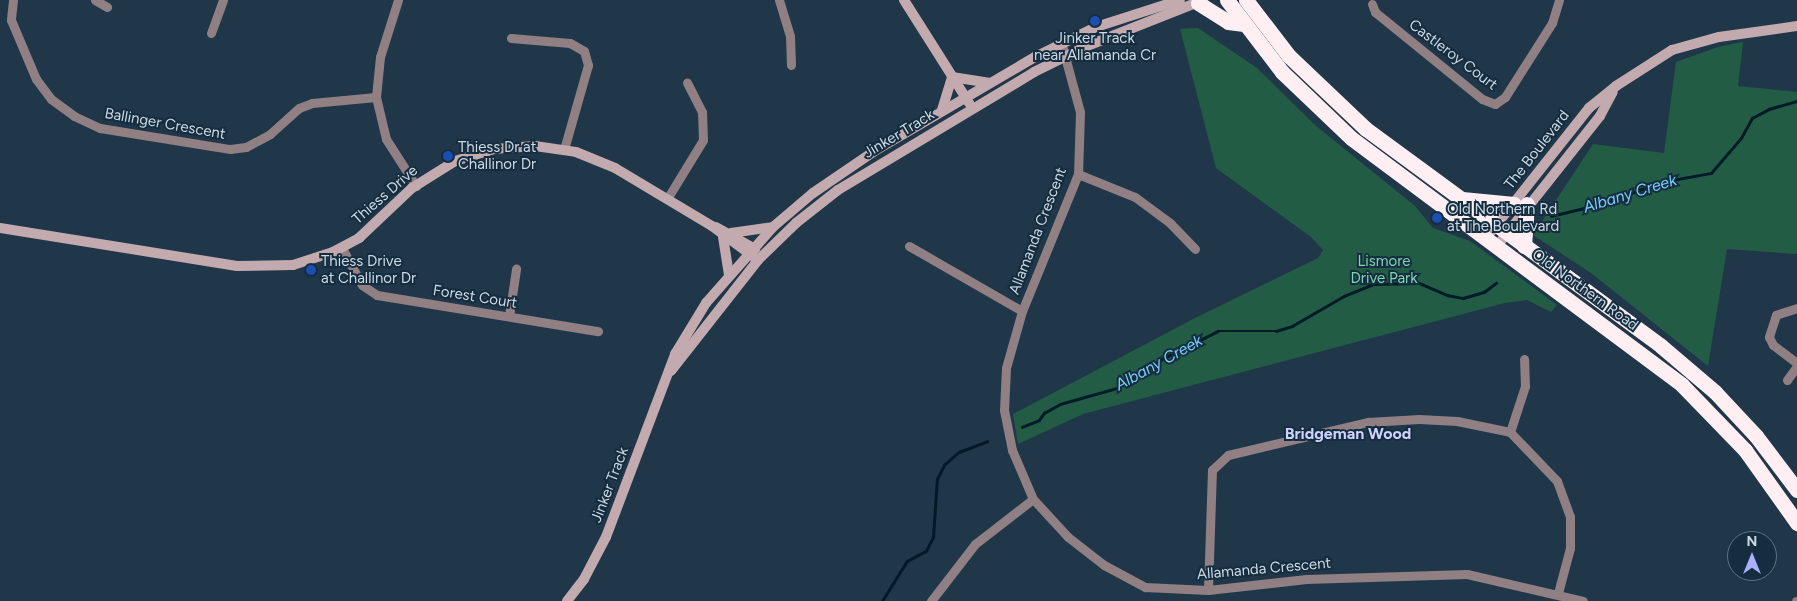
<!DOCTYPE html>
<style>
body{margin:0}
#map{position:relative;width:1797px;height:601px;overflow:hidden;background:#20374a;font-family:Figtree,sans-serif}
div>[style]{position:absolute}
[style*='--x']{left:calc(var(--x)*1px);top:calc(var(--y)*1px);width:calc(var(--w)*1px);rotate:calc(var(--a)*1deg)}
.green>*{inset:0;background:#225c45}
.stream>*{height:2.5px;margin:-1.25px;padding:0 1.25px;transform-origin:1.25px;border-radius:1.25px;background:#001b28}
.street>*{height:9px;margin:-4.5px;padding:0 4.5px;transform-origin:4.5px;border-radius:4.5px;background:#907f83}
.secondary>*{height:10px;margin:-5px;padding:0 5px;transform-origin:5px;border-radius:5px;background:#c3aaaf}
.highway>*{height:15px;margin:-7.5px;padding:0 7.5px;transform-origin:7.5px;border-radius:7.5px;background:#ffeff2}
.dots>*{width:14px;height:14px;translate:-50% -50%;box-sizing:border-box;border:2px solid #162d3f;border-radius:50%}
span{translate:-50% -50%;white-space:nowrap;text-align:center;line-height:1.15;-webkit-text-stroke:4px #162d3f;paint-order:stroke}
.poi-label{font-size:15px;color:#cbd9e5}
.left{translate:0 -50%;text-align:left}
.street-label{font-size:15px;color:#cbd9e5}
.park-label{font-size:15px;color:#7cd6af}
.water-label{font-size:16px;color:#79cefb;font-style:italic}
.neighbourhood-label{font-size:16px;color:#cdd2fe;font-weight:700}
.north{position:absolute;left:1727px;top:531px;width:50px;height:50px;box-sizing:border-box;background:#162d3f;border:1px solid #5e7281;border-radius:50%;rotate:0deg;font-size:14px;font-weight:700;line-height:20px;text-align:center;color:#cbd9e5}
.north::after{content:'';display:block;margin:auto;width:18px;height:22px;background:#a9b0fc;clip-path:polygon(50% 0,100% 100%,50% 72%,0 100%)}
</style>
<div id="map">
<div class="green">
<i style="clip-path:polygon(1198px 28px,1257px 68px,1315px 125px,1415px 206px,1433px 228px,1470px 241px,1557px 305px,1551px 312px,1527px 300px,1505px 303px,1083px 414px,1018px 444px,1013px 414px,1195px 318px,1318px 258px,1323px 250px,1311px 237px,1216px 168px,1180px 29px)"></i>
<i style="clip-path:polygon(1743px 42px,1738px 86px,1797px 92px,1797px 254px,1727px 249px,1708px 366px,1591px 273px,1533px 235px,1593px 144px,1664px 153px,1676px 62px,1718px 47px)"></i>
</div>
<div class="stream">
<i style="--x:1551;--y:216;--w:56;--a:-13.5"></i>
<i style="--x:1605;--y:203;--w:60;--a:-20.6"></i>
<i style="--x:1661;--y:182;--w:51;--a:-10.2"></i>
<i style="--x:1711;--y:173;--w:46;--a:-49.4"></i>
<i style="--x:1741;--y:138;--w:23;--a:-61"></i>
<i style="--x:1752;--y:118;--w:19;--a:-28"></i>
<i style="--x:1769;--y:109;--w:29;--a:-16"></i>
<i style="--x:1022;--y:427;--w:18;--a:-22"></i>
<i style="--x:1039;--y:420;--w:9;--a:-54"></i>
<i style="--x:1044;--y:413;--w:18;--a:-29"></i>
<i style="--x:1060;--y:404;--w:59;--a:-15.7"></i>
<i style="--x:1117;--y:388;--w:56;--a:-32.6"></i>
<i style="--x:1164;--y:358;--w:60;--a:-26.6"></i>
<i style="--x:1218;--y:331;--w:58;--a:0"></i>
<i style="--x:1276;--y:331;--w:17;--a:-17"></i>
<i style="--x:1292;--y:326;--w:60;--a:-30"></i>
<i style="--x:1344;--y:296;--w:31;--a:-22"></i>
<i style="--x:1373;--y:284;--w:46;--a:-1.2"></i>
<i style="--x:1419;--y:283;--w:30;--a:23"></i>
<i style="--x:1447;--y:295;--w:16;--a:11"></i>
<i style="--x:1463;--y:298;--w:22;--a:-16"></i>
<i style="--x:1484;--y:292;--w:15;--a:-37"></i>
<i style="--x:882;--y:601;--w:47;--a:-58"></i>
<i style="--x:907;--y:561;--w:21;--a:-28"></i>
<i style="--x:926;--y:551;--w:16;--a:-63"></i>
<i style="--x:933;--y:537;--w:58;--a:-86.1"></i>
<i style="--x:937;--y:479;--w:16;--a:-63"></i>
<i style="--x:944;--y:465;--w:20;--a:-41"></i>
<i style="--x:959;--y:452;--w:30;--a:-21"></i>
</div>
<div class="street">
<i style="--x:13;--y:0;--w:20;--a:96"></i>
<i style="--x:11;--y:20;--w:64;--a:67"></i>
<i style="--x:36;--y:79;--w:25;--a:53"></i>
<i style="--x:51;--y:99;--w:29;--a:36"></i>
<i style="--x:74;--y:116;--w:29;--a:25"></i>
<i style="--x:100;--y:128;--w:132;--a:9.2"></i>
<i style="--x:230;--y:149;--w:16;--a:-7"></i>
<i style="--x:246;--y:147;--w:27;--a:-28"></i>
<i style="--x:270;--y:134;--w:39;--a:-42"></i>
<i style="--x:299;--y:108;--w:14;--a:-21"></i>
<i style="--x:312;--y:103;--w:64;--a:-5.4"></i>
<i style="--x:95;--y:0;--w:14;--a:30"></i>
<i style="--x:398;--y:0;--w:60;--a:107.5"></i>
<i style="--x:380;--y:57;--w:40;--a:95.7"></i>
<i style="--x:376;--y:97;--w:43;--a:76.6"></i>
<i style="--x:386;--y:139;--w:56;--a:57.4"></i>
<i style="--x:779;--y:0;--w:38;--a:73"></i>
<i style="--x:790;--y:36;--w:29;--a:88"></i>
<i style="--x:1372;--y:4;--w:9;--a:69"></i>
<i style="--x:1375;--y:12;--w:138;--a:39.1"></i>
<i style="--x:1482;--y:99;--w:14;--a:21"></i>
<i style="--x:1495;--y:104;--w:12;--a:-35"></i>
<i style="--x:1505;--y:97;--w:88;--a:-57.6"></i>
<i style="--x:1552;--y:23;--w:24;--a:-73"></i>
<i style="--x:211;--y:33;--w:35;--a:-70"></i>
<i style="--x:511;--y:38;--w:59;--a:4.8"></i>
<i style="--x:570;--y:43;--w:16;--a:30"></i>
<i style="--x:584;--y:51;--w:15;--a:74"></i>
<i style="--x:588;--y:65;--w:87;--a:105.9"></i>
<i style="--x:1061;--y:42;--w:73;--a:74.8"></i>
<i style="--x:1080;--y:112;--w:62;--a:91.8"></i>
<i style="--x:1078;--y:174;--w:148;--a:112.2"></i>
<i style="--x:1022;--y:311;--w:59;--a:105.7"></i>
<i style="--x:1006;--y:368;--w:42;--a:92.7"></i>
<i style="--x:1004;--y:410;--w:41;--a:78.7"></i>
<i style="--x:1012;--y:450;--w:53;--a:66.8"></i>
<i style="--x:1033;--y:499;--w:52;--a:47.4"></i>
<i style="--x:1068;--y:537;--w:46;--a:37.9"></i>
<i style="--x:1104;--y:565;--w:47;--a:28.2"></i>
<i style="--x:1145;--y:587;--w:63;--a:2.7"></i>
<i style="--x:1208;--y:590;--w:99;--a:-6.4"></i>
<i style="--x:1306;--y:579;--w:161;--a:-1.8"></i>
<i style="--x:1467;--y:574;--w:119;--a:13.1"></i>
<i style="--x:1078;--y:174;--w:61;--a:22"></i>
<i style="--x:1135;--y:197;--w:44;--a:36.6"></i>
<i style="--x:1170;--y:223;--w:36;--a:46"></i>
<i style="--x:667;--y:199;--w:69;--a:-58.6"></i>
<i style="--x:703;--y:140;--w:28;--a:-92"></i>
<i style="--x:702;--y:112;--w:33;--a:-117"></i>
<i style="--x:909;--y:246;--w:130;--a:29.9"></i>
<i style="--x:342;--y:248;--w:42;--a:61.6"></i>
<i style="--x:362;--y:285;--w:18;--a:34"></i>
<i style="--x:377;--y:295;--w:224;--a:9.3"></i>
<i style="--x:1797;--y:308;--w:22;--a:162"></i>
<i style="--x:1776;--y:315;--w:23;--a:108"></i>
<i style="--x:1769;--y:337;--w:9;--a:63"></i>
<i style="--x:1773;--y:345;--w:30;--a:37"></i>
<i style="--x:509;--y:316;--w:48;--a:-81.5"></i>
<i style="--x:1787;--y:380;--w:17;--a:-54"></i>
<i style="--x:1510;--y:432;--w:48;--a:-71.9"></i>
<i style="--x:1525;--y:386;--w:27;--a:-92"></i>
<i style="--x:1208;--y:590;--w:120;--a:-88.1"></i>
<i style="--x:1212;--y:470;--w:22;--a:-43"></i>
<i style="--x:1228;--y:455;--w:144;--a:-13.3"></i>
<i style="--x:1368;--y:422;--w:51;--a:-3.4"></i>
<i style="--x:1419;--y:419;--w:38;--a:3"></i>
<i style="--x:1457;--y:421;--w:54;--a:11.7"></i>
<i style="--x:1510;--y:432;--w:68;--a:46.2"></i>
<i style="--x:1557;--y:481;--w:38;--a:70"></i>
<i style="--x:1570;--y:517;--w:31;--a:90"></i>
<i style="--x:1570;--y:548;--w:47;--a:104.9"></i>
<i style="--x:931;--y:601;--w:72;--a:-52.3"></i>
<i style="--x:975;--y:544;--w:73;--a:-37.8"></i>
<i style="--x:1796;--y:601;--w:1;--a:0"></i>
</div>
<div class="secondary">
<i style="--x:904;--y:0;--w:122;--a:57.7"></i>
<i style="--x:942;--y:110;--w:34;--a:-73"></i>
<i style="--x:952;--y:77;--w:37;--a:9"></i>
<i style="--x:716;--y:227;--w:45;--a:29.4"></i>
<i style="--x:0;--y:228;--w:240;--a:9.1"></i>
<i style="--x:237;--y:266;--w:56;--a:-1"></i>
<i style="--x:293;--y:265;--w:42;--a:-18"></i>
<i style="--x:333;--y:252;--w:30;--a:-28"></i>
<i style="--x:359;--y:238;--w:73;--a:-43.3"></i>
<i style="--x:412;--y:188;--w:51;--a:-32.1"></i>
<i style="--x:455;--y:161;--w:41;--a:-17.1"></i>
<i style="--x:494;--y:149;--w:41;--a:-4.2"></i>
<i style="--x:535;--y:146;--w:41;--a:8.3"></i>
<i style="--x:576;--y:152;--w:42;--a:22.3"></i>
<i style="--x:615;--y:168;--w:113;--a:30.9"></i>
<i style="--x:712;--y:226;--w:57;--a:36.5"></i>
<i style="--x:731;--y:233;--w:42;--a:-8.1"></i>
<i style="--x:723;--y:237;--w:38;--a:81"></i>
<i style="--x:1486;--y:238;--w:166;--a:-51.6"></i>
<i style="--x:1589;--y:108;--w:35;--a:-39"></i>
<i style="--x:1616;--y:86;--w:67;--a:-32.7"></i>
<i style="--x:1672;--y:50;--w:49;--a:-15.5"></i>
<i style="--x:1719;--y:37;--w:79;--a:-8"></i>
<i style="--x:1497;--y:246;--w:166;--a:-51.6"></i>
<i style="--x:1600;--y:116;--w:27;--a:-62"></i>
<i style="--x:671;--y:371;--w:141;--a:-51.9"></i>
<i style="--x:758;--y:260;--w:53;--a:-44.2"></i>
<i style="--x:796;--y:223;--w:53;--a:-38.2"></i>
<i style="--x:838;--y:190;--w:229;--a:-31"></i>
<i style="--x:1034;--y:72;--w:59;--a:-26.1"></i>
<i style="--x:1087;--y:46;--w:125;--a:-21.6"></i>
<i style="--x:567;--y:601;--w:28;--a:-52"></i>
<i style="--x:584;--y:579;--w:47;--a:-62.4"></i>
<i style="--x:606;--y:537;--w:196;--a:-69.3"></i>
<i style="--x:675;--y:354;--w:60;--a:-58.7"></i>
<i style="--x:706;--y:303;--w:101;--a:-48.6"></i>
<i style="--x:773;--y:227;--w:52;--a:-40.4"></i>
<i style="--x:813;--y:193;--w:73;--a:-34.3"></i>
<i style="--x:873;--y:152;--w:188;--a:-30.4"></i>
<i style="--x:1035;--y:57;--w:68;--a:-26.2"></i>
<i style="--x:1096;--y:27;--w:88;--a:-17.8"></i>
</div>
<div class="highway">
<i style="--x:1227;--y:0;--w:91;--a:52.6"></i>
<i style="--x:1282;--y:72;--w:95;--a:43.7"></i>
<i style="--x:1351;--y:138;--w:413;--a:36.7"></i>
<i style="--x:1682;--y:385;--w:91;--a:45.9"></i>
<i style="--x:1745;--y:450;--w:90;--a:54.5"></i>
<i style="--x:1246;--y:0;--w:71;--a:52.5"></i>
<i style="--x:1289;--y:56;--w:106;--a:43.5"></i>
<i style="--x:1366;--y:129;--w:366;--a:36.3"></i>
<i style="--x:1661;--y:346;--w:71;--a:40.4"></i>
<i style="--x:1715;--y:392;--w:60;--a:47"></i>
<i style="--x:1756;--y:436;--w:68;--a:52.8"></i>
<i style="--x:1198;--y:3;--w:36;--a:32"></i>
<i style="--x:1228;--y:22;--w:16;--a:7"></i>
<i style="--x:1462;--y:199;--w:52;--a:5.5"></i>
<i style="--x:1524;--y:246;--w:42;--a:-85.9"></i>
</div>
<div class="dots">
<i style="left:1095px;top:21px;background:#1a4fb4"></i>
<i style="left:448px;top:156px;background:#1a4fb4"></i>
<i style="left:1437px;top:218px;background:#1a4fb4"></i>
<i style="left:311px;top:270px;background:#1a4fb4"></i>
</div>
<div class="poi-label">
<span style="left:1095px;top:47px">Jinker Track<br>near Allamanda Cr</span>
<span class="left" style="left:458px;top:156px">Thiess Dr at<br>Challinor Dr</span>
<span class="left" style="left:1447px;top:218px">Old Northern Rd<br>at The Boulevard</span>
<span class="left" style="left:321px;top:270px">Thiess Drive<br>at Challinor Dr</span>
</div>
<div class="street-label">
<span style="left:1453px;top:55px;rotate:37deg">Castleroy Court</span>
<span style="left:165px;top:124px;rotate:10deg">Ballinger Crescent</span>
<span style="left:899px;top:134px;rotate:-31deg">Jinker Track</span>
<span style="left:1537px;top:150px;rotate:-52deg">The Boulevard</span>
<span style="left:385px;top:195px;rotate:-41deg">Thiess Drive</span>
<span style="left:1038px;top:231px;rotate:-69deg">Allamanda Crescent</span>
<span style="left:1585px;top:290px;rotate:36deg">Old Northern Road</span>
<span style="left:475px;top:297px;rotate:9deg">Forest Court</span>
<span style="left:610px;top:485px;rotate:-69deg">Jinker Track</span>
<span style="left:1264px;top:569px;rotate:-5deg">Allamanda Crescent</span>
</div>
<div class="park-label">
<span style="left:1384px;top:270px">Lismore<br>Drive Park</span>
</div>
<div class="water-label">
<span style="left:1630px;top:194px;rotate:-17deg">Albany Creek</span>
<span style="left:1159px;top:363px;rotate:-29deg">Albany Creek</span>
</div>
<div class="neighbourhood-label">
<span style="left:1348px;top:434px">Bridgeman Wood</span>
</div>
<div class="north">N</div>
</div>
